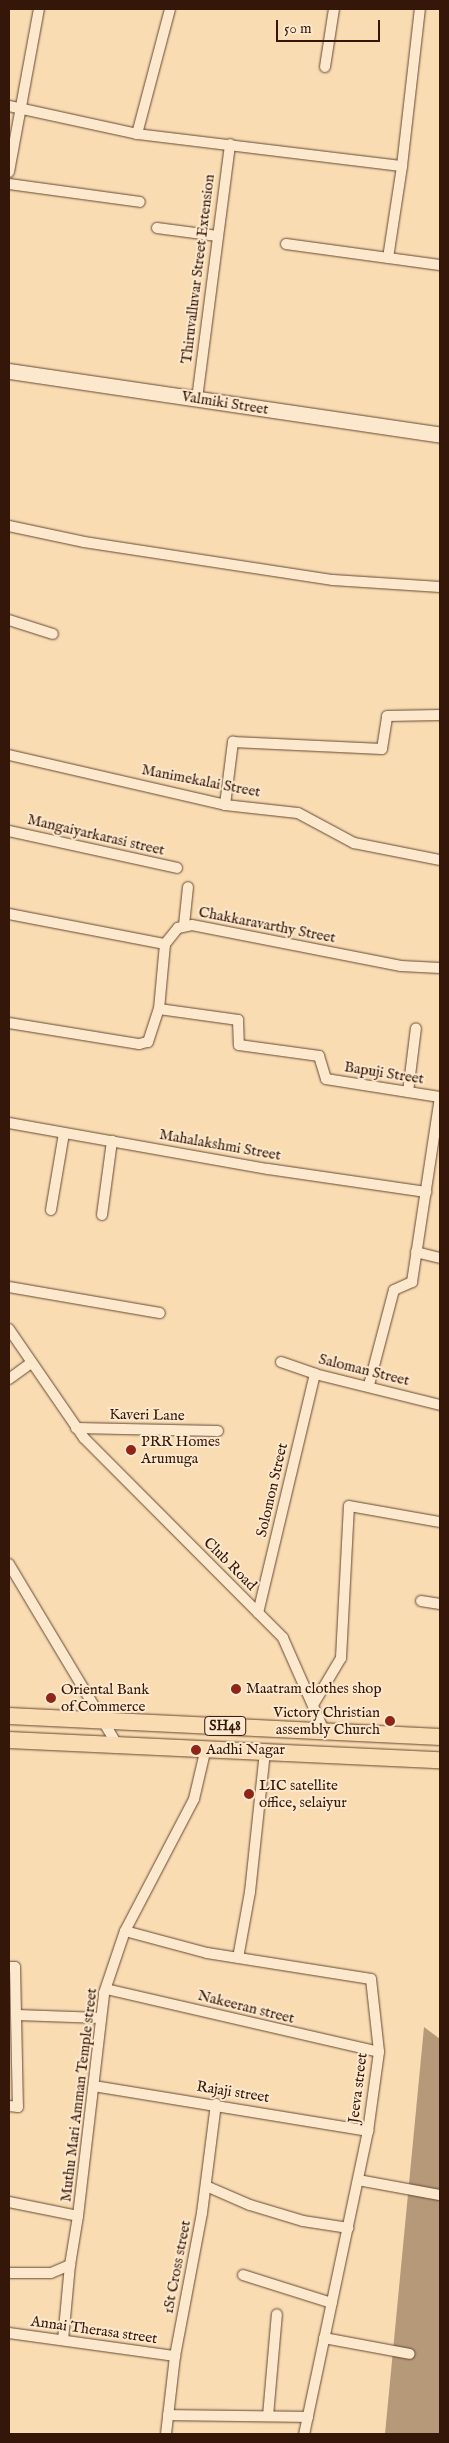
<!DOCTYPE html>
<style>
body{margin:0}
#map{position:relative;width:449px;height:2443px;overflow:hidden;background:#f9dcb2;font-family:"IM FELL English",serif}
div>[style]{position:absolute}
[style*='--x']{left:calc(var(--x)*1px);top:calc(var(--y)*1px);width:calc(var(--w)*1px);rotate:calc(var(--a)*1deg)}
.water>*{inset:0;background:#b69979}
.roads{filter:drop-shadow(0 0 1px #664834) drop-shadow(0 0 1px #664834)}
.street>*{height:10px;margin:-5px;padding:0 5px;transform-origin:5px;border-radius:5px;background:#fbe8cd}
.secondary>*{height:15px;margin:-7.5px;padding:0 7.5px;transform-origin:7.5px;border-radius:7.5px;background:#fbe8cd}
.primary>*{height:16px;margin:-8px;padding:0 8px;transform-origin:8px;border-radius:8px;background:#f9dcb2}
.dots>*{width:14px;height:14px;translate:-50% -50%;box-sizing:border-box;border:2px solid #fbe8cd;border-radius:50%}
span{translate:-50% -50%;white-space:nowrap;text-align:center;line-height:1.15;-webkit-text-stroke:4px #fbe8cd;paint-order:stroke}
.shield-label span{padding:1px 4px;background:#fbe8cd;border:1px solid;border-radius:4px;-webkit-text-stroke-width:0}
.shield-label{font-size:14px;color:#35170a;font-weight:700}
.street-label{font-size:15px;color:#35170a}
.poi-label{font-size:15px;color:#35170a}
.left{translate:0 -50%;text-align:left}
.right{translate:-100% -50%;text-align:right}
.frame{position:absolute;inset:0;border:10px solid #35170a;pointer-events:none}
.scale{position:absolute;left:276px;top:20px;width:104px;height:22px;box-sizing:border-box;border:2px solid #35170a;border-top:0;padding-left:6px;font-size:15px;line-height:18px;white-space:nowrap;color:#35170a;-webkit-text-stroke:4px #fbe8cd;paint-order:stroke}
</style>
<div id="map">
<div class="water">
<i style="clip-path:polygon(424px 2027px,440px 2039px,440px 2434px,385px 2434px)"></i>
</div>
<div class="roads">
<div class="street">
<i style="--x:325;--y:67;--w:59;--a:-81.2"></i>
<i style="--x:9;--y:106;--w:131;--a:12.3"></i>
<i style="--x:137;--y:134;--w:129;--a:-75.2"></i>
<i style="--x:137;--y:134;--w:267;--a:6.9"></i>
<i style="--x:9;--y:172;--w:166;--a:-79.6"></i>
<i style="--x:9;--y:184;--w:132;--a:7.8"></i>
<i style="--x:157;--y:228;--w:61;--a:7.6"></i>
<i style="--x:286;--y:244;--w:155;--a:7.8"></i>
<i style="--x:388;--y:258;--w:93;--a:-81.3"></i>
<i style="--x:402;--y:166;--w:158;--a:-83.5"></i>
<i style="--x:197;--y:399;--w:257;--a:-82.6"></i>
<i style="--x:9;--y:526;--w:77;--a:12"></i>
<i style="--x:84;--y:542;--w:252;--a:8.7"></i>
<i style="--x:333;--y:580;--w:107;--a:3.7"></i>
<i style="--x:9;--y:620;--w:46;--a:17.7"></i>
<i style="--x:9;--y:755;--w:222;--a:13"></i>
<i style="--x:225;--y:805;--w:73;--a:6.3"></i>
<i style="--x:298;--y:813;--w:64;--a:28.2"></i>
<i style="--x:354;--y:843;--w:88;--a:11.2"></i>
<i style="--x:225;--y:805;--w:64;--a:-82.8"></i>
<i style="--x:233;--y:742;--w:149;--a:2.7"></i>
<i style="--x:382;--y:749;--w:33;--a:-81"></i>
<i style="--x:387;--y:716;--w:53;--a:-1.1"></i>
<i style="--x:9;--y:831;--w:172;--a:12.4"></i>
<i style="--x:9;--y:914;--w:159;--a:10.9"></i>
<i style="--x:165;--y:944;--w:21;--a:-51"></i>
<i style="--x:178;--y:928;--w:14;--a:-12"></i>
<i style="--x:192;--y:925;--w:213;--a:11.1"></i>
<i style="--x:401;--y:966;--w:39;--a:3"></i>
<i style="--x:184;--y:925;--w:38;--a:-84"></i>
<i style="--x:159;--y:1009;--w:80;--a:7.9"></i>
<i style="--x:238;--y:1020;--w:25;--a:88"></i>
<i style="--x:239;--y:1045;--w:81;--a:7.8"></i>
<i style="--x:319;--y:1056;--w:24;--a:73"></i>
<i style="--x:326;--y:1079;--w:115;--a:9"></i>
<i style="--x:9;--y:1023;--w:132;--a:9.2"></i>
<i style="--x:139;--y:1044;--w:9;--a:-13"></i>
<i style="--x:148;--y:1042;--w:35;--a:-72"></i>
<i style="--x:159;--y:1009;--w:65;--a:-84.7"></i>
<i style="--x:408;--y:1092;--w:64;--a:-82.9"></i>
<i style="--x:9;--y:1123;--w:263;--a:10.1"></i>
<i style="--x:268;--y:1169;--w:160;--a:8.3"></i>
<i style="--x:51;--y:1210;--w:78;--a:-80.4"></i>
<i style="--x:102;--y:1215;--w:75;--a:-82.3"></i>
<i style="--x:416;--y:1252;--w:25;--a:14"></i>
<i style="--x:9;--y:1287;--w:153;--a:9.8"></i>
<i style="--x:9;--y:1329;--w:132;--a:55.5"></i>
<i style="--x:84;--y:1438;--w:282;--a:45.1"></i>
<i style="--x:283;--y:1638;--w:102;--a:66.2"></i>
<i style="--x:281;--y:1362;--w:36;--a:19"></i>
<i style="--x:315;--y:1374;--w:129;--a:13.9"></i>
<i style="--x:9;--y:1379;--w:27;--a:-36"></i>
<i style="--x:369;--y:1385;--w:98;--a:-75.3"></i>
<i style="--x:394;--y:1290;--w:20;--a:-24"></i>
<i style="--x:412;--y:1282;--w:187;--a:-81.4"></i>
<i style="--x:76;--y:1428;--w:142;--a:1.2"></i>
<i style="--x:9;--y:1564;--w:209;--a:59.1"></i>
<i style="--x:421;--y:1601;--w:19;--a:9"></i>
<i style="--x:258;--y:1613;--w:246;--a:-76.6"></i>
<i style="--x:313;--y:1705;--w:55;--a:-59.2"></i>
<i style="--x:341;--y:1658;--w:152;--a:-87"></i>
<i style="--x:349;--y:1506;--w:92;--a:10"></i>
<i style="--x:125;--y:1931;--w:85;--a:15"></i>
<i style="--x:207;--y:1953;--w:166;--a:9"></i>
<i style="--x:371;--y:1979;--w:73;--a:83.7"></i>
<i style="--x:379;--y:2052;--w:80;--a:97.9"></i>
<i style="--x:368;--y:2131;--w:310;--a:101.9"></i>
<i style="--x:238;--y:1958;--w:67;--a:-79.7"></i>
<i style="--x:250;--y:1892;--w:142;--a:-83.9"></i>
<i style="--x:9;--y:1967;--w:6;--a:0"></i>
<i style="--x:15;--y:1967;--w:140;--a:88.8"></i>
<i style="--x:18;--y:2107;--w:9;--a:-174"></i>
<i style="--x:106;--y:1989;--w:280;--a:13"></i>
<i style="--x:17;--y:2015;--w:84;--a:2"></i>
<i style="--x:94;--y:2086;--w:278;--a:9.3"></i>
<i style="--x:358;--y:2180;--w:83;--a:10.4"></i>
<i style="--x:206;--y:2186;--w:48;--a:23.4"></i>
<i style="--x:250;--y:2205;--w:55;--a:16.8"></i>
<i style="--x:303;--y:2221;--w:46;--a:8.8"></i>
<i style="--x:9;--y:2202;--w:70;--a:11.5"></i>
<i style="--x:78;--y:2216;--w:225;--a:-83.3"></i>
<i style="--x:104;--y:1993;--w:65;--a:-71.3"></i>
<i style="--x:125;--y:1931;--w:149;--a:-62.4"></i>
<i style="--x:194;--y:1799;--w:52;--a:-76.8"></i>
<i style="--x:9;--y:2273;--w:42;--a:0"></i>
<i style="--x:51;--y:2273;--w:21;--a:-23"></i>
<i style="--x:70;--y:2265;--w:50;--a:-80.7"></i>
<i style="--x:243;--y:2275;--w:93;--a:17.5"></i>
<i style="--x:9;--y:2333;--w:168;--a:7.9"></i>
<i style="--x:324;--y:2338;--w:87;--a:10.5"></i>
<i style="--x:63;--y:2340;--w:75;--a:-84.7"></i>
<i style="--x:168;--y:2415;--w:140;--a:0.8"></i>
<i style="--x:268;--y:2416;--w:102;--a:-85"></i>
<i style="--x:166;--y:2434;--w:79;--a:-83.4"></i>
<i style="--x:175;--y:2356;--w:146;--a:-79.3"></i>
<i style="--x:202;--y:2213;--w:110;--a:-82.7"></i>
</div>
<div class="secondary">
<i style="--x:9;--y:371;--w:436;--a:8.4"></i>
</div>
<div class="primary">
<i style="--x:9;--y:1716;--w:432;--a:2.8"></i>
<i style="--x:9;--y:1740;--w:431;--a:2.7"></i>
</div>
</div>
<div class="dots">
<i style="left:131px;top:1450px;background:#8f2418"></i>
<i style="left:236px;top:1689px;background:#8f2418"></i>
<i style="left:51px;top:1698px;background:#8f2418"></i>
<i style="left:390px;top:1721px;background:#8f2418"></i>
<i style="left:196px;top:1750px;background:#8f2418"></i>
<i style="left:249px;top:1794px;background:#8f2418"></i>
</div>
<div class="shield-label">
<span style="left:225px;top:1726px">SH48</span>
</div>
<div class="street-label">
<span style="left:198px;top:269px;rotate:-83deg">Thiruvalluvar Street Extension</span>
<span style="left:225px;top:403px;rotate:9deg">Valmiki Street</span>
<span style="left:201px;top:781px;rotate:11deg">Manimekalai Street</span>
<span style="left:96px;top:835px;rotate:13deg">Mangaiyarkarasi street</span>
<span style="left:267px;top:925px;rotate:11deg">Chakkaravarthy Street</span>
<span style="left:384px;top:1073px;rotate:9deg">Bapuji Street</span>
<span style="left:220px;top:1145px;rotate:10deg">Mahalakshmi Street</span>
<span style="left:364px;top:1370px;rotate:14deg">Saloman Street</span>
<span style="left:147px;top:1415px;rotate:1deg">Kaveri Lane</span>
<span style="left:272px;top:1490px;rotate:-77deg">Solomon Street</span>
<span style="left:230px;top:1564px;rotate:45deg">Club Road</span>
<span style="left:246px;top:2007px;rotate:14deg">Nakeeran street</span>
<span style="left:358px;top:2088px;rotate:-83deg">Jeeva street</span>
<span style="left:233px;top:2092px;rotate:9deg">Rajaji street</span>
<span style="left:79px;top:2095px;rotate:-83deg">Muthu Mari Amman Temple street</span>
<span style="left:177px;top:2267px;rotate:-79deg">1St Cross street</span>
<span style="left:94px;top:2330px;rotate:8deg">Annai Therasa street</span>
</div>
<div class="poi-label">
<span class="left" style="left:141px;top:1450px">PRR Homes<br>Arumuga</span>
<span class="left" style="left:61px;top:1698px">Oriental Bank<br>of Commerce</span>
<span class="left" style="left:246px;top:1689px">Maatram clothes shop</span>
<span class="right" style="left:380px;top:1721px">Victory Christian<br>assembly Church</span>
<span class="left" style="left:206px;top:1750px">Aadhi Nagar</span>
<span class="left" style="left:259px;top:1794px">LIC satellite<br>office, selaiyur</span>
</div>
<div class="frame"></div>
<div class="scale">50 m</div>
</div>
